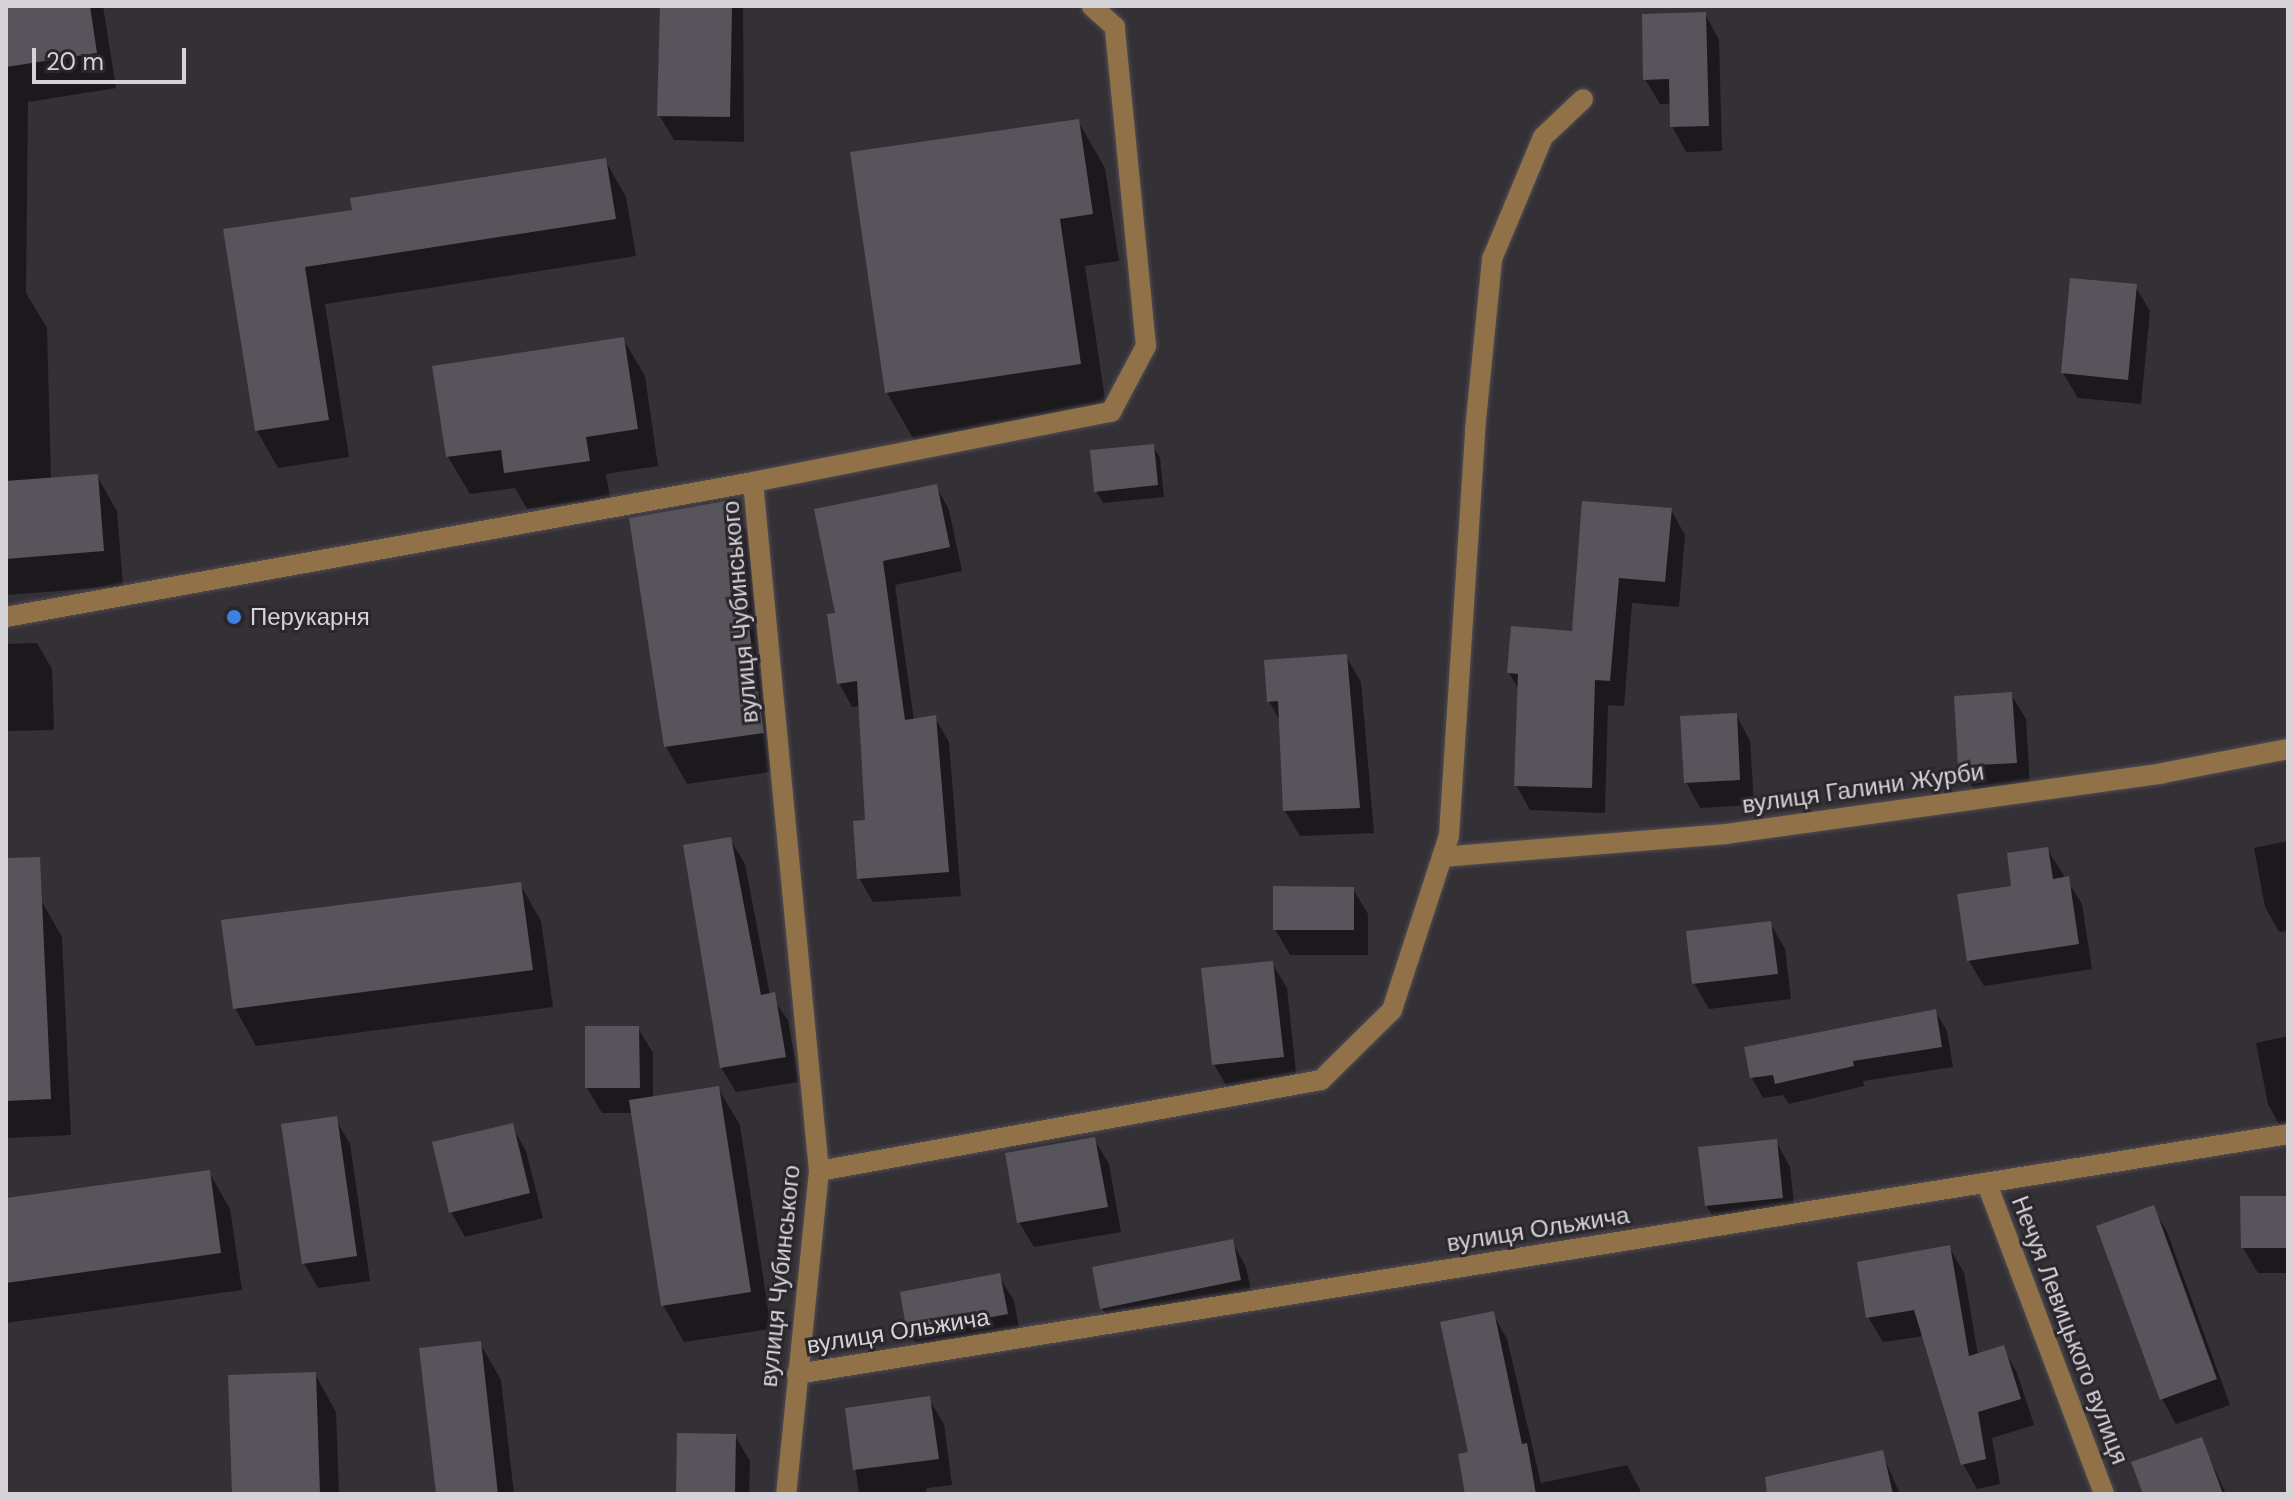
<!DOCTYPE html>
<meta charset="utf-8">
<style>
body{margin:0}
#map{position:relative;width:2294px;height:1500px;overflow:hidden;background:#333036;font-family:"DM Sans",sans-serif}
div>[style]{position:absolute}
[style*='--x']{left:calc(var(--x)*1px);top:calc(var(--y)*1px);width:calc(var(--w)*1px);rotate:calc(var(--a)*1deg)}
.shadow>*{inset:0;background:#0007}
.building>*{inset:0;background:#58545c}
.roads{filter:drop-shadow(0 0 2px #504d53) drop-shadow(0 0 2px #504d53)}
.minor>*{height:20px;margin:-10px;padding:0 10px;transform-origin:10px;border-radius:10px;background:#917248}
.dots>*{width:22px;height:22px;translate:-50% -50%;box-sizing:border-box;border:4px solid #29262c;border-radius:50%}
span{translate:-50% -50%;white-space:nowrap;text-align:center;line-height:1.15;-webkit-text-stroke:6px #29262c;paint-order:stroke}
.street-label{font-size:24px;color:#d5d3d7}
.poi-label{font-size:24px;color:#d5d3d7}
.left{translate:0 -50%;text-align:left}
.frame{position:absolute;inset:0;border:8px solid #d5d3d7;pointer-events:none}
.scale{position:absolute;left:32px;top:48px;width:154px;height:36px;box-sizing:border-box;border:4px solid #d5d3d7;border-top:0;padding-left:10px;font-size:24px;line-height:28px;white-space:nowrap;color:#d5d3d7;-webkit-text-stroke:6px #29262c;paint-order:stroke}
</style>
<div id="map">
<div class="shadow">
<i style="clip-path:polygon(6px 6px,103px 6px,116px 88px,28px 102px,26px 293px,47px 328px,51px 480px,97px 476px,117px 511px,123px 586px,6px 595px)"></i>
<i style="clip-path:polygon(662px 6px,743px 6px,744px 142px,674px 140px,659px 115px)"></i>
<i style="clip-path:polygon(1705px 14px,1719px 40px,1722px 151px,1686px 152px,1672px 126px,1671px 104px,1660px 104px,1645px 79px)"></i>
<i style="clip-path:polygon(1078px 121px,1105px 168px,1119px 261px,1085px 266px,1107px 412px,914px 440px,887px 393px,852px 154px)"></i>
<i style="clip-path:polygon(605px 160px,626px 197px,636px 256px,325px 304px,349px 457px,278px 468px,257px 431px,226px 231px,354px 212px)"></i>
<i style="clip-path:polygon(2135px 286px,2150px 311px,2141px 404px,2078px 398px,2063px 373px)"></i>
<i style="clip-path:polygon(623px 339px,645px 376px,658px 466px,606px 474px,610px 498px,527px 509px,515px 488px,470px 494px,448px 457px,435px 368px)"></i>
<i style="clip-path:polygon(1153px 446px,1160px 458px,1164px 497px,1103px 503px,1096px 491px)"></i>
<i style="clip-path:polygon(936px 486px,949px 510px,962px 571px,895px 585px,914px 721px,935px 718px,949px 742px,961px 896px,873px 902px,859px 878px,867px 822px,860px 706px,852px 707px,839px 683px,838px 614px)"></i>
<i style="clip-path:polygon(730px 503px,752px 540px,784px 770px,687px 784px,666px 747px)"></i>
<i style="clip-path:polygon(1671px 510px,1685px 535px,1679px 607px,1632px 603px,1624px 706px,1608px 705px,1605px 813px,1530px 810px,1516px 785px,1519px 690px,1509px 673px,1573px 633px)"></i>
<i style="clip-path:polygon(37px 643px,52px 669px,54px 730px,6px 731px,6px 644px)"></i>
<i style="clip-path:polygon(1346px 656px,1361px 682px,1374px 833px,1300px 836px,1285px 811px,1281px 723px,1269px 701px)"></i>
<i style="clip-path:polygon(2011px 694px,2026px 719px,2030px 788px,1975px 791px,1960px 766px)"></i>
<i style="clip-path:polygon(1736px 715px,1750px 741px,1754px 805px,1700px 808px,1686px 782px)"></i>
<i style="clip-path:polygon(730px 839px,745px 864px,770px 995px,788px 1020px,799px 1082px,736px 1092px,721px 1067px)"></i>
<i style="clip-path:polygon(2288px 841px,2288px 931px,2279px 932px,2265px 907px,2254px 848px)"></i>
<i style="clip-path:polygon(2047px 849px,2082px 904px,2092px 969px,1984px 986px,1969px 961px,1959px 896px,2014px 888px)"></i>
<i style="clip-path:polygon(520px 884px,541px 921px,553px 1007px,256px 1046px,235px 1008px)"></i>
<i style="clip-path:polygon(1353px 889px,1368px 914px,1368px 955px,1290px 955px,1275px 929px)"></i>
<i style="clip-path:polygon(41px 900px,62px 937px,71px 1135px,6px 1138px,6px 903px)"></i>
<i style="clip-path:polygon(1770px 923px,1785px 949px,1791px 999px,1709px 1009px,1694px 983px)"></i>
<i style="clip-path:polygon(1272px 963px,1287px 988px,1297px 1082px,1228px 1089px,1214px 1064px)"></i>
<i style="clip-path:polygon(1935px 1011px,1947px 1031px,1953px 1067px,1863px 1081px,1864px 1086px,1789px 1104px,1783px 1095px,1763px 1098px,1752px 1078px)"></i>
<i style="clip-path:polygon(638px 1028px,653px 1053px,653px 1098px,718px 1088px,740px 1125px,771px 1329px,684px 1342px,663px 1305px,633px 1113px,602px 1113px,587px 1088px)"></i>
<i style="clip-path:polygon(2288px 1036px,2288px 1129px,2282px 1130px,2268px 1104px,2256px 1043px)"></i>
<i style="clip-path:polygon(335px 1118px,350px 1144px,370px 1281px,318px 1288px,304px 1263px)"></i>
<i style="clip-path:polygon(512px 1126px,526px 1151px,543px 1218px,465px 1237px,451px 1212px)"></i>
<i style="clip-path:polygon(1094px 1139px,1109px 1164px,1121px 1232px,1034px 1247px,1019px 1222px)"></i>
<i style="clip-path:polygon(1776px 1141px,1790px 1167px,1796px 1223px,1721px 1230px,1706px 1205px)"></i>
<i style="clip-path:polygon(209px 1172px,230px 1209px,242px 1290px,6px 1323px,6px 1200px)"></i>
<i style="clip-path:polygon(2288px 1198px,2288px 1273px,2258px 1273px,2243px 1248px)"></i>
<i style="clip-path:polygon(2153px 1207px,2167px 1232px,2230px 1405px,2176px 1424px,2162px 1399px)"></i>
<i style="clip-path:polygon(1232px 1242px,1246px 1267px,1254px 1305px,1117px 1333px,1102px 1308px)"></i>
<i style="clip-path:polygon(1949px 1247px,1964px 1273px,1978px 1355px,2003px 1348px,2017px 1373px,2034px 1425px,1992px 1438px,2000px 1484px,1977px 1489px,1963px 1464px,1924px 1336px,1883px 1342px,1868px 1317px)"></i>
<i style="clip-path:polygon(999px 1276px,1014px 1301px,1021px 1339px,924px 1357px,909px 1332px)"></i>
<i style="clip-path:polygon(1493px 1314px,1507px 1339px,1541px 1483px,1627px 1465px,1642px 1494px,1467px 1494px)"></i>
<i style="clip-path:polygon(480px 1343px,501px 1380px,514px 1494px,438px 1494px)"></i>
<i style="clip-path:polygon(315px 1374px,336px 1412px,339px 1494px,234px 1494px)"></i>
<i style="clip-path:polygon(929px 1399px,944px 1424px,952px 1485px,927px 1488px,925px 1494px,859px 1494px,847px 1409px)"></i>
<i style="clip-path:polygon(735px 1436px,750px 1461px,749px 1494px,678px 1494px)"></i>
<i style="clip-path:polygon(2201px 1439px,2226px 1494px,2145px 1494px)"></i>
<i style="clip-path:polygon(1882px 1453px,1900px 1494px,1834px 1494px)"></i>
</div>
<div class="building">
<i style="clip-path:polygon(6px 6px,90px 6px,97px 53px,6px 67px)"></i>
<i style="clip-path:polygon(660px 6px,732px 6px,730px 117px,657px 116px)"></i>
<i style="clip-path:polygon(1706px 12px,1709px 126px,1670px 127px,1669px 79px,1643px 80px,1642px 14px)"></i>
<i style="clip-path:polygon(1079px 119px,1093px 214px,1060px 219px,1081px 364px,885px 393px,850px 152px)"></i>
<i style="clip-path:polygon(606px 158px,616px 219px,305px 267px,329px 420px,255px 431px,223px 229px,352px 210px,350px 198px)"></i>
<i style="clip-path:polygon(2070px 278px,2137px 284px,2128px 380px,2061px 373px)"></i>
<i style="clip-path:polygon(624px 337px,638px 429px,586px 437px,590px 461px,504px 473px,501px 450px,446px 457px,432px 366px)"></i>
<i style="clip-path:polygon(1154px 444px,1158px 485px,1094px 492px,1090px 450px)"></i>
<i style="clip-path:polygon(98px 474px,104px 551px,6px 559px,6px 481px)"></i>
<i style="clip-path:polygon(937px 484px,950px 547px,883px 561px,905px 720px,936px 715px,949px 872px,857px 879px,853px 821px,865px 820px,857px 681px,837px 684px,827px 614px,835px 613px,814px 509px)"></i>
<i style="clip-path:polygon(731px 500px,764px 733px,664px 747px,629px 518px)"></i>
<i style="clip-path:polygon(1582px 501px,1672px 508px,1665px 582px,1619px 578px,1610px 681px,1595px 680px,1592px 788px,1514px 786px,1518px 674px,1507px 673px,1511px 626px,1572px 631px)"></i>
<i style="clip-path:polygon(1347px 654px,1360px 808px,1283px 811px,1278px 701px,1267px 702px,1264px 660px)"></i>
<i style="clip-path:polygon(2012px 692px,2017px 763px,1958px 766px,1954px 696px)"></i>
<i style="clip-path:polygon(1737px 713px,1740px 780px,1684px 783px,1680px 716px)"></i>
<i style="clip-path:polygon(731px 837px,761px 995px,775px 992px,786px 1057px,720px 1068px,683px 845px)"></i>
<i style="clip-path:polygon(2048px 847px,2053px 879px,2069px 876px,2079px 944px,1967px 961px,1957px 894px,2011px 886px,2007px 853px)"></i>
<i style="clip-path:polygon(40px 857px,51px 1099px,6px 1101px,6px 858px)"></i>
<i style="clip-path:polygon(521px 882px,533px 970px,233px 1009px,221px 920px)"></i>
<i style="clip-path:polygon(1273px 886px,1354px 887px,1354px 930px,1273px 930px)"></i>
<i style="clip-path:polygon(1771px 921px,1778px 974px,1692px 984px,1686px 931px)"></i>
<i style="clip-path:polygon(1273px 961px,1284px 1057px,1212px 1065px,1201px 968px)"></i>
<i style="clip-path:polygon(1936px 1009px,1942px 1047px,1853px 1061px,1854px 1066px,1775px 1084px,1773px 1075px,1750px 1078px,1744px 1047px)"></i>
<i style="clip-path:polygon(585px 1026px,639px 1026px,640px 1088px,585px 1088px)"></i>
<i style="clip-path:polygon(719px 1086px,751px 1292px,661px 1306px,629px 1100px)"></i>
<i style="clip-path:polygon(337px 1116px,357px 1256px,302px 1264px,281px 1124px)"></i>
<i style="clip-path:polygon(513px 1123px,530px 1193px,449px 1213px,432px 1142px)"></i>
<i style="clip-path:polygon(1095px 1137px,1108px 1207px,1017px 1223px,1005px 1153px)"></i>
<i style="clip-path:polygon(1777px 1139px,1783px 1198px,1705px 1206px,1698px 1147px)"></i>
<i style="clip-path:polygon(210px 1170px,221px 1253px,6px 1283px,6px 1198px)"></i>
<i style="clip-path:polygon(2240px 1196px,2288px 1196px,2288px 1248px,2241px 1248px)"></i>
<i style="clip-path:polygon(2154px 1205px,2217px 1379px,2160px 1400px,2096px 1226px)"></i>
<i style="clip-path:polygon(1233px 1239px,1241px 1280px,1100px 1309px,1092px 1267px)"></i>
<i style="clip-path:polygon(1950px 1245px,1969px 1356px,2004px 1345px,2021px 1399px,1978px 1412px,1986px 1459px,1961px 1465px,1914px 1310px,1866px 1318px,1857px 1262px)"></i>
<i style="clip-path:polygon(1000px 1273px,1008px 1314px,907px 1333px,900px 1292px)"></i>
<i style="clip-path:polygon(1494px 1311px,1522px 1444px,1527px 1443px,1536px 1494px,1465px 1494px,1458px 1454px,1468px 1452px,1440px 1322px)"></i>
<i style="clip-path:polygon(481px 1341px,498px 1494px,436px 1494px,419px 1348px)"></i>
<i style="clip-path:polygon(316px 1372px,320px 1494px,232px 1494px,228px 1375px)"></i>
<i style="clip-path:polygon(930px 1396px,939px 1459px,853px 1470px,845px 1408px)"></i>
<i style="clip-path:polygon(677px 1433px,736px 1434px,735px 1494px,676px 1494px)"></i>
<i style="clip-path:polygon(2202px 1437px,2223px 1494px,2143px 1494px,2131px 1462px)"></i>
<i style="clip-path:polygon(1883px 1450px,1893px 1494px,1767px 1494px,1765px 1477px)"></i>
</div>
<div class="roads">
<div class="minor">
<i style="--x:753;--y:482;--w:365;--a:-11.1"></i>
<i style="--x:1111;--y:412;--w:75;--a:-62.1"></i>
<i style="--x:1146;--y:346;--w:321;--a:-95.6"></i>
<i style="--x:1115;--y:27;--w:31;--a:-138"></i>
<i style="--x:6;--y:617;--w:759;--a:-10.24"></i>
<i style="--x:753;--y:482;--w:692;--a:84.53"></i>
<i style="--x:819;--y:1171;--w:325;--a:95.8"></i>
<i style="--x:1442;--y:857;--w:285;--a:-4.6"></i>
<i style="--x:1726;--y:834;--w:441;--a:-7.9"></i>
<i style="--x:2163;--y:773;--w:127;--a:-10.9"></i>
<i style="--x:819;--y:1171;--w:510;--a:-10.27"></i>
<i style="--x:1321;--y:1080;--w:100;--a:-44.6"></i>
<i style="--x:1392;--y:1010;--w:183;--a:-71.9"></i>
<i style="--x:1449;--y:836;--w:407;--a:-86.3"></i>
<i style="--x:1475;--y:430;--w:172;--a:-84.3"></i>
<i style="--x:1492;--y:259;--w:132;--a:-67.3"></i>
<i style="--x:1543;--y:137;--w:55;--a:-43.5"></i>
<i style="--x:1987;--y:1184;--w:331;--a:69.3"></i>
<i style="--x:797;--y:1374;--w:1510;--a:-9.14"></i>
</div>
</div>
<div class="dots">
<i style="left:234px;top:617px;background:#3f7fe0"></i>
</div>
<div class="street-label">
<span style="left:740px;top:612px;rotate:-95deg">вулиця Чубинського</span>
<span style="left:1863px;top:788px;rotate:-8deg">вулиця Галини Журби</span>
<span style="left:1538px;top:1229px;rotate:-9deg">вулиця Ольжича</span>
<span style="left:780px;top:1276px;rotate:-84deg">вулиця Чубинського</span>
<span style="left:2070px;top:1330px;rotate:69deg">Нечуя Левицького вулиця</span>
<span style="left:898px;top:1331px;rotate:-9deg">вулиця Ольжича</span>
</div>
<div class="poi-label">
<span class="left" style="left:250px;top:617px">Перукарня</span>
</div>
<div class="frame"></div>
<div class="scale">20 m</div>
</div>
